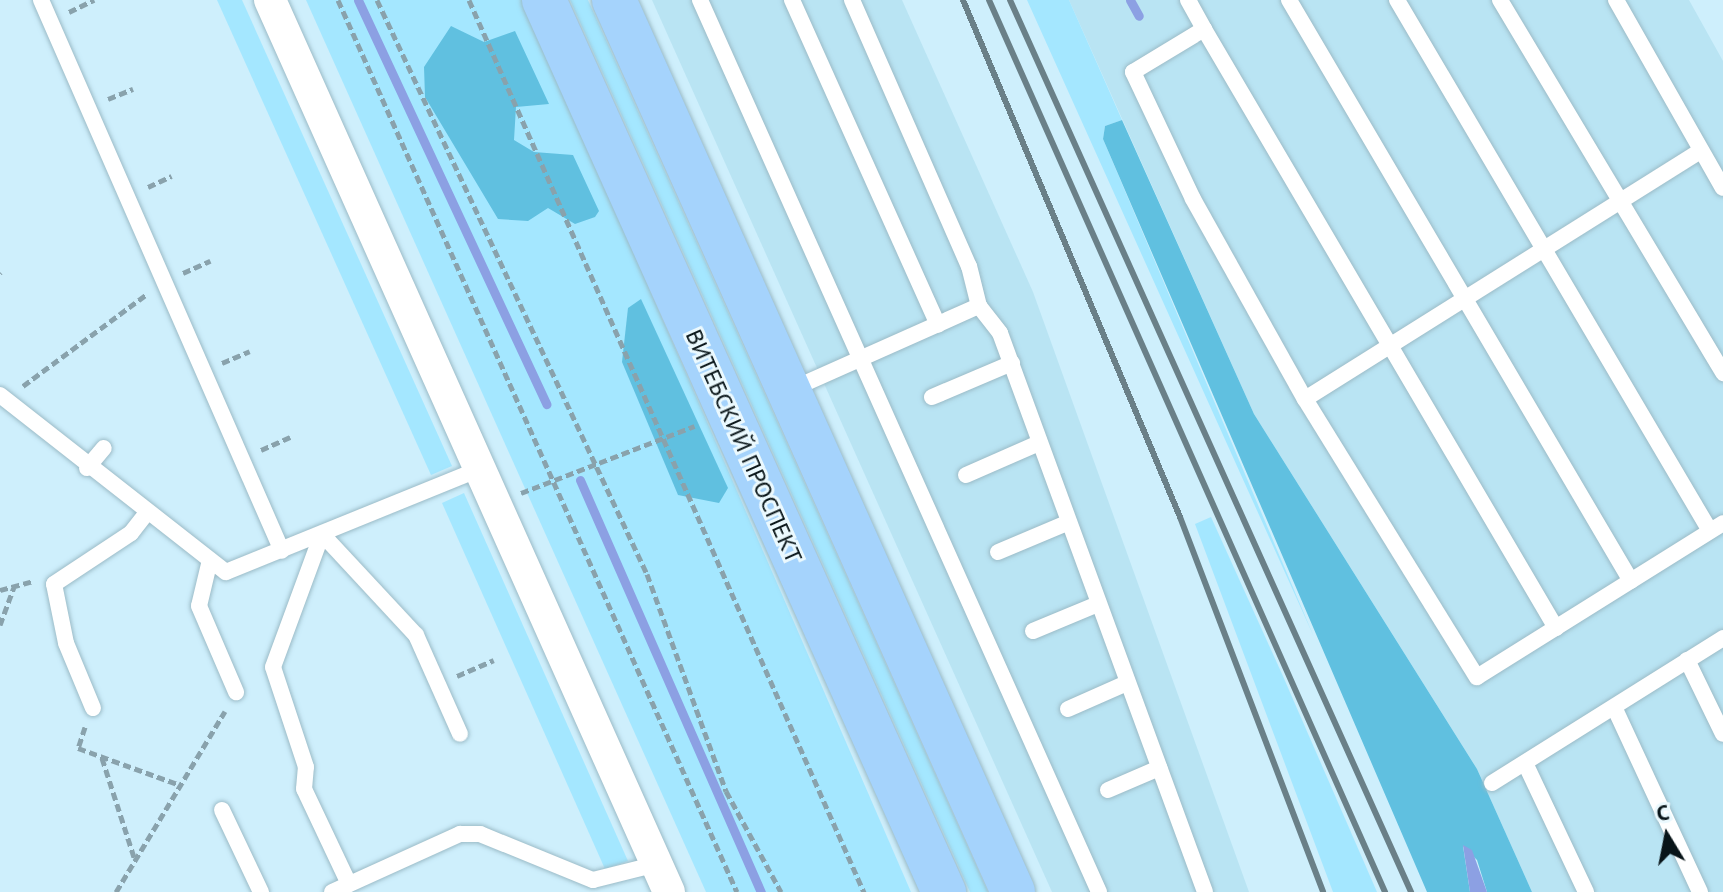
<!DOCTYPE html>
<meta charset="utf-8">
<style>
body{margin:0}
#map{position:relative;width:1723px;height:892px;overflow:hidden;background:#ceeffc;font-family:"PT Sans",sans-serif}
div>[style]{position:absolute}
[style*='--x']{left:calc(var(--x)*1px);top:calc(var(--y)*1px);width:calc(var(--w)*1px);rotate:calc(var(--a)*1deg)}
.built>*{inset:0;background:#b9e4f3}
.green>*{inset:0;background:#a4e7ff}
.forest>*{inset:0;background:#60c0e0}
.water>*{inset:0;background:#8ca0e3}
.stream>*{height:9px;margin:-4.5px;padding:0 4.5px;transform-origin:4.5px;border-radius:4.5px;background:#8ca0e3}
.path>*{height:5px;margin-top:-2.5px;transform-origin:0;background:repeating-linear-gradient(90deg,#89a2ac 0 8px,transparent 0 12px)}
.roads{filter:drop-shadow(0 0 2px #9bbbc7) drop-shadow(0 0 2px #9bbbc7)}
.lane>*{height:16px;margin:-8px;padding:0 8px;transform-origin:8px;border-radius:8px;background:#fff}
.street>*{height:32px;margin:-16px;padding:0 16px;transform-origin:16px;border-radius:16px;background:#fff}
.primary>*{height:44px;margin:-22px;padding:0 22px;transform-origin:22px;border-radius:22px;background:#a5d3fc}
.rail>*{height:6px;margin:-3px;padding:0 3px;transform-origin:3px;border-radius:3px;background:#6a8088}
span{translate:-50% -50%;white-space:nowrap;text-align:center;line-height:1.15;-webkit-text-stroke:6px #ebf9fe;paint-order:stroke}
.street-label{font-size:24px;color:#081418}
.north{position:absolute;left:1627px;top:796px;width:80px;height:80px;-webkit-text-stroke:6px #ebf9fe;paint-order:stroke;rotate:350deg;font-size:22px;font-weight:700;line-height:32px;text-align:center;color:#081418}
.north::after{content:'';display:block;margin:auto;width:28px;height:36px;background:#081418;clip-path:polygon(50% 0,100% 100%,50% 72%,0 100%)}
</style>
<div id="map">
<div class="built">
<i style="clip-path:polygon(652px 0,902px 0,1033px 292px,1249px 892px,1052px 892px)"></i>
<i style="clip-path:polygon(1069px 0,1689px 0,1723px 61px,1723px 892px,1532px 892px,1477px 769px,1254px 414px)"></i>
</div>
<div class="green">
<i style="clip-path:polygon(217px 0,242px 0,452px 466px,431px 475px)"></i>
<i style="clip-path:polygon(306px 0,524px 0,911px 892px,706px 892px)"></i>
<i style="clip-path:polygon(570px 0,588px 0,988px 892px,970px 892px)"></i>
<i style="clip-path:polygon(1027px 0,1069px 0,1122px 120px,1105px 126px,1103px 139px,1314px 637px)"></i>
<i style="clip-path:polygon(464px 493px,628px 861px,605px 869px,442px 503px)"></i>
<i style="clip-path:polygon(1211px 517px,1282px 674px,1377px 892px,1333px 892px,1195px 524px)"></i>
</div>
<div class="forest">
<i style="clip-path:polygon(451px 26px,484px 42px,515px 31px,549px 104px,516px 107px,514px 140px,534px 152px,573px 155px,599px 211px,595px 217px,575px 224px,548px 208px,528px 221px,498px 219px,425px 97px,424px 67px)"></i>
<i style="clip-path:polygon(1122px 120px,1254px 414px,1477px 769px,1532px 892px,1487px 892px,1477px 860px,1463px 846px,1470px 892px,1427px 892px,1103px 139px,1105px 126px)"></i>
<i style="clip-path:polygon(641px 299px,728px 488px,719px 503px,678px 495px,622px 362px,628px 308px)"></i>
</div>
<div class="water">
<i style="clip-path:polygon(1463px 845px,1472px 850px,1487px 892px,1470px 892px)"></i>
</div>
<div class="stream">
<i style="--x:358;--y:0;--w:446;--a:65"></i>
<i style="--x:1130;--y:0;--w:18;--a:61"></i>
<i style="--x:580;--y:480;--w:450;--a:66.3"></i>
</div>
<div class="path">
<i style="--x:338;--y:0;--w:977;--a:65.9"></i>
<i style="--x:377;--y:0;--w:634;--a:64.81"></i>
<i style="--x:647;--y:574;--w:231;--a:70"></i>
<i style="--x:726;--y:791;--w:115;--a:61.4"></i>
<i style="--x:469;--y:0;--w:976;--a:66.12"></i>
<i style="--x:69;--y:12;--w:28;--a:-26"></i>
<i style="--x:108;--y:99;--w:27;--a:-22"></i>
<i style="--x:148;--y:187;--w:26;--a:-25"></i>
<i style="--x:0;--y:273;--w:1;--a:-45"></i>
<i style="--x:183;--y:273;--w:30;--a:-24"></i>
<i style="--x:222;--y:363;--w:30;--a:-23"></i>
<i style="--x:23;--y:386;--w:154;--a:-36.6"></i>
<i style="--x:261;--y:450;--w:32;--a:-24"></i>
<i style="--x:521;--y:493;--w:186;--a:-21.1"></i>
<i style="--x:0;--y:590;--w:35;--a:-15"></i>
<i style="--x:0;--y:625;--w:40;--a:-69.8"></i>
<i style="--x:457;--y:676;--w:40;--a:-23.4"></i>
<i style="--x:85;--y:727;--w:22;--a:108"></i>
<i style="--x:78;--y:748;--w:109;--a:19.9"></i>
<i style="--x:102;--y:758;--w:107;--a:72.1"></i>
<i style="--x:116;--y:892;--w:211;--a:-58.9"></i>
</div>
<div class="roads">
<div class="lane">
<i style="--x:41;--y:0;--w:601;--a:66.38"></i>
<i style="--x:700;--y:0;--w:977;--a:65.9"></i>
<i style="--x:792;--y:0;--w:356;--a:65.8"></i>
<i style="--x:852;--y:0;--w:291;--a:66.3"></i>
<i style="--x:969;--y:266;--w:41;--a:76"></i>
<i style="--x:979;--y:306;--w:34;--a:52"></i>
<i style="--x:1000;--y:333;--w:595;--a:69.86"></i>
<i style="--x:1188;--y:0;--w:33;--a:61"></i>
<i style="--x:1204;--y:29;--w:83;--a:148.8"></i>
<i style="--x:1133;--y:72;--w:140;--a:64.7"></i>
<i style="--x:1193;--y:199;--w:229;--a:60.8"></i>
<i style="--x:1305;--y:399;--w:327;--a:58.3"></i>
<i style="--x:1477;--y:677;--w:290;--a:-32"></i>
<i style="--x:1289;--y:0;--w:674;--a:59.52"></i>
<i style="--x:1397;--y:0;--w:616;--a:59.48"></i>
<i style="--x:1500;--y:0;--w:435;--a:59.1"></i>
<i style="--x:1616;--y:0;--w:216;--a:60.4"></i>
<i style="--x:1204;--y:29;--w:695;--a:59.56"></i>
<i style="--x:790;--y:390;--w:207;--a:-24"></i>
<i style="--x:0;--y:395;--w:287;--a:38.1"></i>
<i style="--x:226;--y:572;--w:274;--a:-22.1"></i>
<i style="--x:932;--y:397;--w:87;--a:-23"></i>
<i style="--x:1305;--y:399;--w:467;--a:-32.1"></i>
<i style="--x:87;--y:468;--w:26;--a:-50"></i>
<i style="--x:966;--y:475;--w:80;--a:-23.7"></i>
<i style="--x:998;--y:552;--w:75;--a:-22.8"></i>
<i style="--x:209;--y:564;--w:43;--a:103.4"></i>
<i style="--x:199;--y:606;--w:94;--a:66.7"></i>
<i style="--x:1033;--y:631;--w:70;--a:-22.6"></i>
<i style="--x:1687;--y:660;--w:82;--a:64.1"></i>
<i style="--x:93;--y:708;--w:70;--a:-112.6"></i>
<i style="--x:66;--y:643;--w:60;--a:-101.5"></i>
<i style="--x:54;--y:584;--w:92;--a:-33.5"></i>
<i style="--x:131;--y:533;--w:24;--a:-52"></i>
<i style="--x:1068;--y:709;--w:64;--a:-23.8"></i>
<i style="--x:1615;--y:709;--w:202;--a:65.1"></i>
<i style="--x:1525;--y:763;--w:143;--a:64.7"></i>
<i style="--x:1492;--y:783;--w:273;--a:-32.1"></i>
<i style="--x:1108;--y:790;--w:56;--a:-23.3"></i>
<i style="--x:222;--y:810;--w:91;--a:64.6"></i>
<i style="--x:349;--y:884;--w:105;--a:-115.3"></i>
<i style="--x:304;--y:789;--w:22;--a:-85"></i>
<i style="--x:306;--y:767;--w:105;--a:-108.3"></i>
<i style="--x:273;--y:667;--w:142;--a:-69.8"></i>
<i style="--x:322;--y:534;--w:138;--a:47.1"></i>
<i style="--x:416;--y:635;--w:108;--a:66"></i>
<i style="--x:332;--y:892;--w:141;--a:-24.4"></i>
<i style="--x:460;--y:834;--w:20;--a:0"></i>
<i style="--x:480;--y:834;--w:122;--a:22.2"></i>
<i style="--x:593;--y:880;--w:66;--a:-14"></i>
</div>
<div class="street">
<i style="--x:270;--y:0;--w:977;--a:65.9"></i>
</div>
<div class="primary">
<i style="--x:544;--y:0;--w:978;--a:65.85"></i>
<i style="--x:614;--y:0;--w:977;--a:65.9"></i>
</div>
</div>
<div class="rail">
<i style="--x:963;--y:0;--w:561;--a:67.23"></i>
<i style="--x:1180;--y:517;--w:401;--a:69.1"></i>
<i style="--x:989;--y:0;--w:976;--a:66.06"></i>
<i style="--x:1010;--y:0;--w:978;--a:65.79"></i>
</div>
<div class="street-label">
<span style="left:744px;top:446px;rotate:66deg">ВИТЕБСКИЙ ПРОСПЕКТ</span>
</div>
<div class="north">С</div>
</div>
